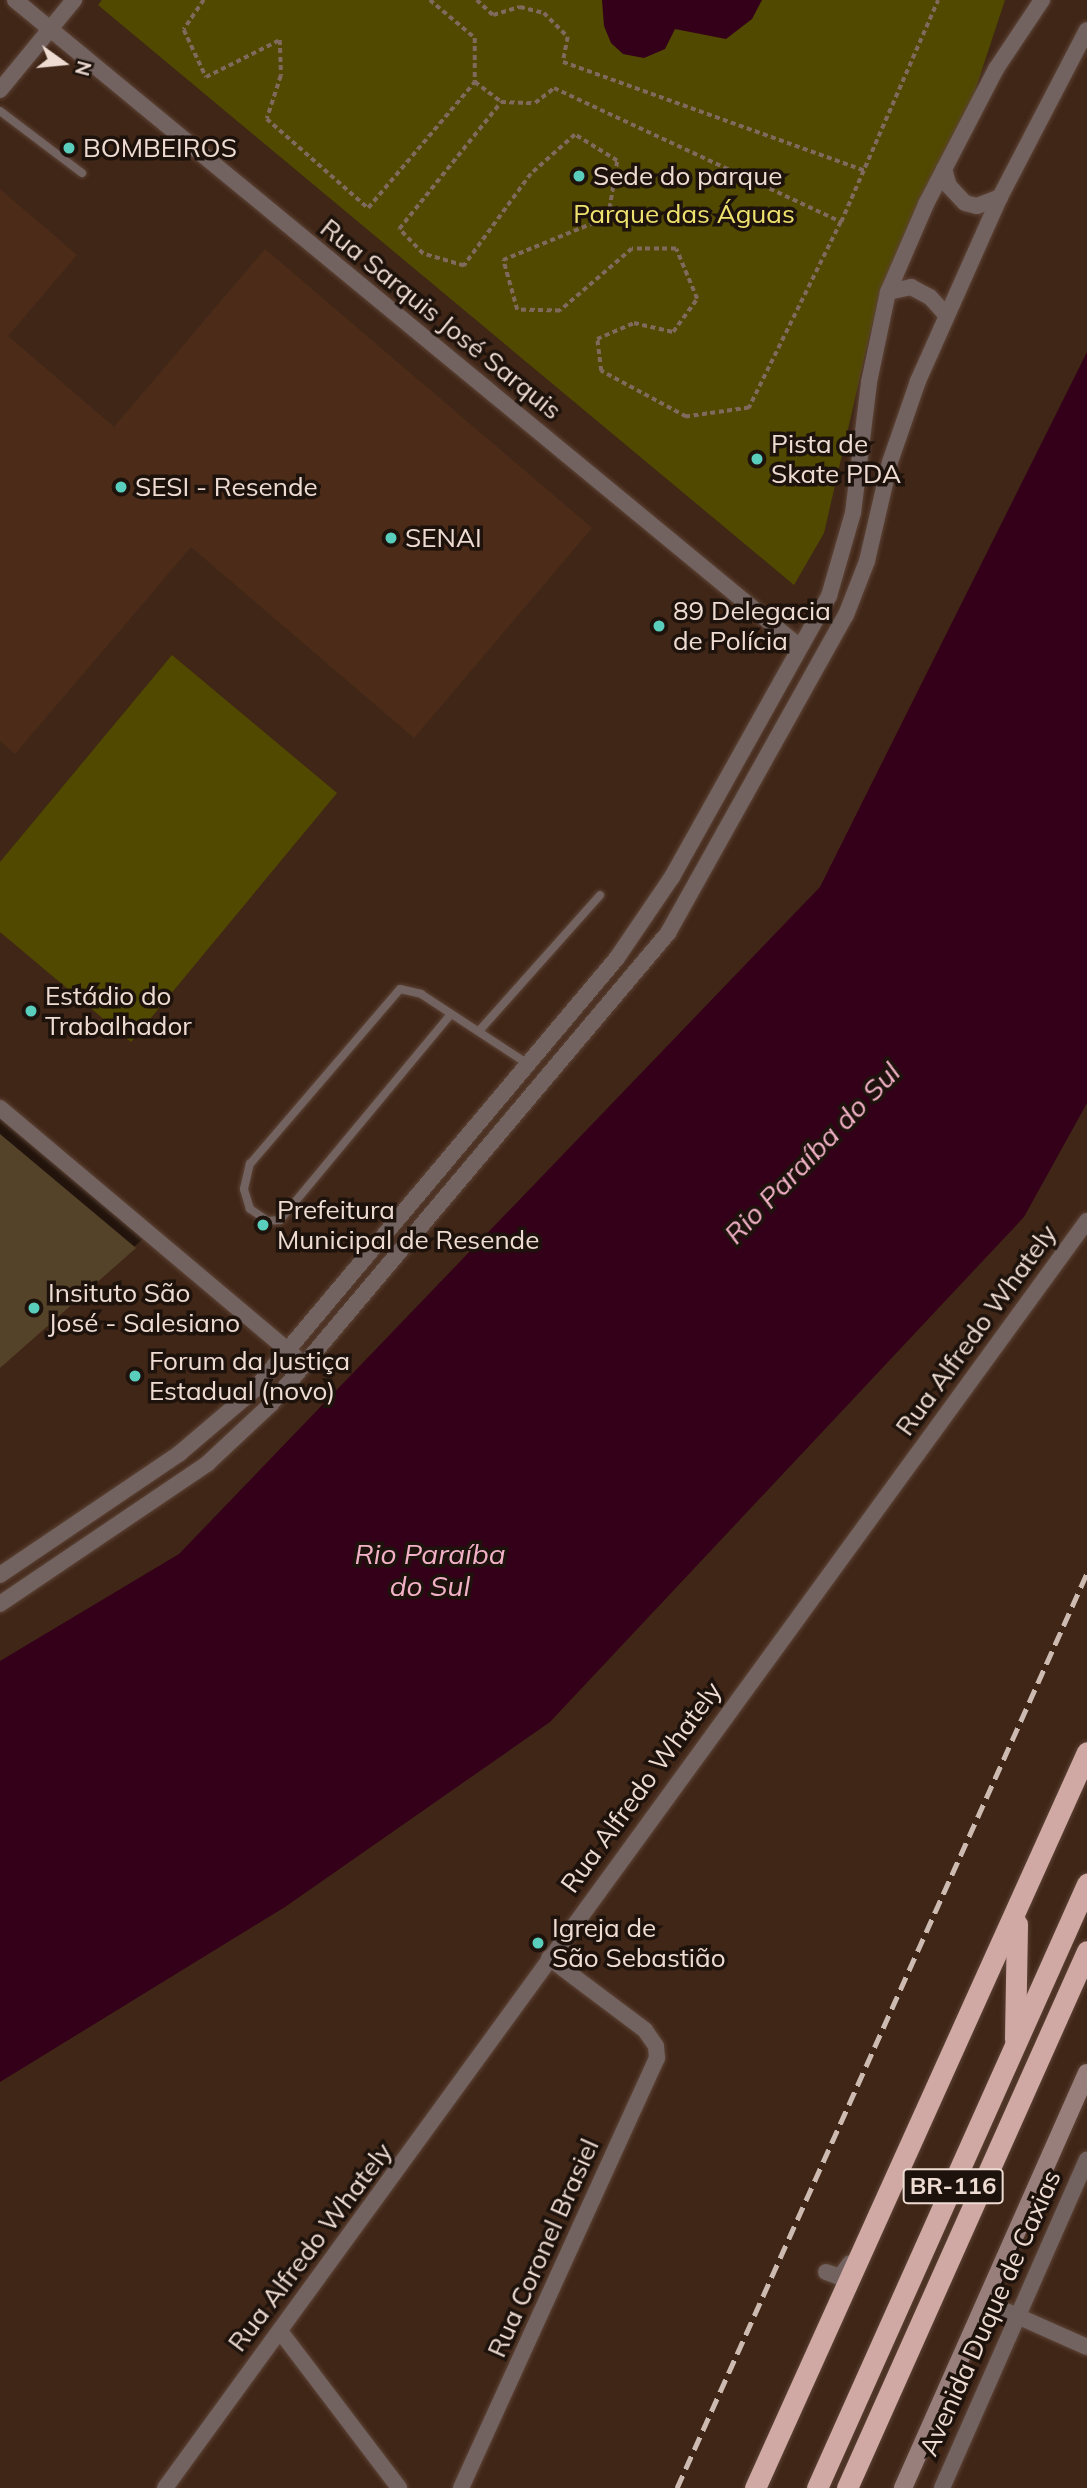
<!DOCTYPE html>
<meta charset="utf-8">
<style>
body{margin:0}
#map{position:relative;width:1087px;height:2488px;overflow:hidden;background:#402617;font-family:Mulish,sans-serif}
div>[style]{position:absolute}
[style*='--x']{left:calc(var(--x)*1px);top:calc(var(--y)*1px);width:calc(var(--w)*1px);rotate:calc(var(--a)*1deg)}
.built>*{inset:0;background:#4c2c19}
.green>*{inset:0;background:#514900}
.water>*{inset:0;background:#340019}
.shadow>*{inset:0;background:#0007}
.building>*{inset:0;background:#554329}
.path>*{height:3.5px;margin-top:-1.75px;transform-origin:0;background:repeating-linear-gradient(90deg,#80695d 0 5px,transparent 0 8.5px)}
.roads{filter:drop-shadow(0 0 2px #5c4335) drop-shadow(0 0 2px #5c4335)}
.lane>*{height:8px;margin:-4px;padding:0 4px;transform-origin:4px;border-radius:4px;background:#726260}
.street>*{height:16px;margin:-8px;padding:0 8px;transform-origin:8px;border-radius:8px;background:#726260}
.secondary>*{height:18px;margin:-9px;padding:0 9px;transform-origin:9px;border-radius:9px;background:#987f7c}
.highway>*{height:21px;margin:-10.5px;padding:0 10.5px;transform-origin:10.5px;border-radius:10.5px;background:#d0a9a5}
.rail>*{height:5px;margin-top:-2.5px;transform-origin:0;background:repeating-linear-gradient(90deg,#cdbab0 0 14px,transparent 0 21px)}
.dots>*{width:19px;height:19px;translate:-50% -50%;box-sizing:border-box;border:4px solid #1e130c;border-radius:50%}
span{translate:-50% -50%;white-space:nowrap;text-align:center;line-height:1.15;-webkit-text-stroke:7px #1e130c;paint-order:stroke}
.shield-label span{padding:2px 5px;background:#1e130c;border:2px solid;border-radius:5px;-webkit-text-stroke-width:0}
.shield-label{font-size:24px;color:#eedcd3;font-weight:700}
.poi-label{font-size:26px;color:#eedcd3}
.left{translate:0 -50%;text-align:left}
.park-label{font-size:26px;color:#efe26f}
.street-label{font-size:26px;color:#eedcd3}
.water-label{font-size:28px;color:#f3b1c7;font-style:italic}
.north{position:absolute;left:28px;top:28px;width:70px;height:70px;-webkit-text-stroke:5px #1e130c;paint-order:stroke;rotate:105deg;font-size:19px;font-weight:700;line-height:28px;text-align:center;color:#eedcd3}
.north::after{content:'';display:block;margin:auto;width:24px;height:32px;background:#eedcd3;clip-path:polygon(50% 0,100% 100%,50% 72%,0 100%)}
</style>
<div id="map">
<div class="built">
<i style="clip-path:polygon(0 189px,77px 255px,8px 336px,114px 427px,265px 249px,592px 528px,414px 738px,191px 547px,15px 754px,0 741px)"></i>
</div>
<div class="green">
<i style="clip-path:polygon(102px 0,1005px 0,964px 124px,889px 278px,872px 325px,824px 533px,794px 585px,98px 5px)"></i>
<i style="clip-path:polygon(172px 655px,337px 793px,131px 1042px,0 932px,0 862px)"></i>
</div>
<div class="water">
<i style="clip-path:polygon(602px 0,762px 0,752px 19px,726px 39px,675px 29px,665px 49px,644px 58px,623px 54px,611px 43px,604px 26px)"></i>
<i style="clip-path:polygon(1087px 352px,1087px 1103px,1024px 1217px,550px 1722px,285px 1907px,0 2082px,0 1661px,179px 1554px,820px 887px)"></i>
</div>
<div class="shadow">
<i style="clip-path:polygon(0 1115px,145px 1237px,0 1366px)"></i>
</div>
<div class="building">
<i style="clip-path:polygon(0 1134px,136px 1248px,0 1368px)"></i>
</div>
<div class="path">
<i style="--x:204;--y:0;--w:36;--a:124"></i>
<i style="--x:184;--y:30;--w:52;--a:64.9"></i>
<i style="--x:206;--y:77;--w:83;--a:-26.6"></i>
<i style="--x:280;--y:40;--w:36;--a:88"></i>
<i style="--x:281;--y:76;--w:45;--a:108"></i>
<i style="--x:267;--y:119;--w:135;--a:41.4"></i>
<i style="--x:368;--y:208;--w:165;--a:-49.7"></i>
<i style="--x:430;--y:0;--w:59;--a:40.2"></i>
<i style="--x:475;--y:38;--w:44;--a:90"></i>
<i style="--x:475;--y:82;--w:31;--a:37"></i>
<i style="--x:477;--y:0;--w:22;--a:43"></i>
<i style="--x:493;--y:15;--w:28;--a:-17"></i>
<i style="--x:520;--y:7;--w:25;--a:14"></i>
<i style="--x:544;--y:13;--w:34;--a:45"></i>
<i style="--x:568;--y:37;--w:25;--a:101"></i>
<i style="--x:563;--y:62;--w:322;--a:19.8"></i>
<i style="--x:554;--y:88;--w:317;--a:25"></i>
<i style="--x:841;--y:222;--w:208;--a:116.3"></i>
<i style="--x:749;--y:408;--w:64;--a:171.9"></i>
<i style="--x:686;--y:417;--w:97;--a:-151.6"></i>
<i style="--x:601;--y:371;--w:32;--a:-97"></i>
<i style="--x:597;--y:339;--w:40;--a:-23.4"></i>
<i style="--x:634;--y:323;--w:40;--a:13"></i>
<i style="--x:673;--y:332;--w:41;--a:-54"></i>
<i style="--x:697;--y:299;--w:54;--a:-112.8"></i>
<i style="--x:676;--y:249;--w:44;--a:180"></i>
<i style="--x:632;--y:249;--w:95;--a:139.3"></i>
<i style="--x:560;--y:311;--w:43;--a:-178.7"></i>
<i style="--x:517;--y:310;--w:52;--a:-105.6"></i>
<i style="--x:503;--y:260;--w:113;--a:-22.3"></i>
<i style="--x:608;--y:217;--w:57;--a:-80.9"></i>
<i style="--x:617;--y:161;--w:49;--a:-148.2"></i>
<i style="--x:575;--y:135;--w:59;--a:138.4"></i>
<i style="--x:531;--y:174;--w:114;--a:126.1"></i>
<i style="--x:464;--y:266;--w:43;--a:-163.7"></i>
<i style="--x:423;--y:254;--w:35;--a:-134"></i>
<i style="--x:399;--y:229;--w:163;--a:-51.2"></i>
<i style="--x:501;--y:102;--w:34;--a:2"></i>
<i style="--x:535;--y:103;--w:24;--a:-38"></i>
<i style="--x:841;--y:222;--w:242;--a:-66.4"></i>
</div>
<div class="roads">
<div class="lane">
<i style="--x:0;--y:111;--w:103;--a:37.1"></i>
<i style="--x:451;--y:1014;--w:268;--a:129.7"></i>
<i style="--x:280;--y:1220;--w:12;--a:175"></i>
<i style="--x:268;--y:1221;--w:22;--a:-146"></i>
<i style="--x:250;--y:1209;--w:21;--a:-107"></i>
<i style="--x:244;--y:1189;--w:26;--a:-77"></i>
<i style="--x:250;--y:1164;--w:230;--a:-49.4"></i>
<i style="--x:400;--y:989;--w:22;--a:13"></i>
<i style="--x:421;--y:994;--w:128;--a:33.2"></i>
<i style="--x:479;--y:1031;--w:182;--a:-48.3"></i>
</div>
<div class="street">
<i style="--x:15;--y:0;--w:1017;--a:39.5"></i>
<i style="--x:0;--y:90;--w:117;--a:-50.6"></i>
<i style="--x:944;--y:169;--w:18;--a:74"></i>
<i style="--x:949;--y:186;--w:23;--a:47"></i>
<i style="--x:965;--y:203;--w:12;--a:14"></i>
<i style="--x:977;--y:206;--w:25;--a:-21"></i>
<i style="--x:888;--y:292;--w:24;--a:-12"></i>
<i style="--x:911;--y:287;--w:21;--a:28"></i>
<i style="--x:930;--y:297;--w:25;--a:48"></i>
<i style="--x:0;--y:1108;--w:385;--a:40.1"></i>
<i style="--x:0;--y:1575;--w:217;--a:-34.1"></i>
<i style="--x:180;--y:1453;--w:97;--a:-40.4"></i>
<i style="--x:254;--y:1390;--w:564;--a:-49.96"></i>
<i style="--x:617;--y:958;--w:98;--a:-55.8"></i>
<i style="--x:672;--y:877;--w:322;--a:-60.8"></i>
<i style="--x:829;--y:596;--w:86;--a:-73.9"></i>
<i style="--x:853;--y:513;--w:132;--a:-83"></i>
<i style="--x:869;--y:382;--w:92;--a:-78.1"></i>
<i style="--x:888;--y:292;--w:96;--a:-66.6"></i>
<i style="--x:926;--y:204;--w:152;--a:-62.6"></i>
<i style="--x:996;--y:69;--w:83;--a:-56.3"></i>
<i style="--x:0;--y:1604;--w:251;--a:-34.1"></i>
<i style="--x:208;--y:1463;--w:86;--a:-43.1"></i>
<i style="--x:271;--y:1404;--w:616;--a:-49.87"></i>
<i style="--x:668;--y:933;--w:364;--a:-60.8"></i>
<i style="--x:846;--y:615;--w:58;--a:-68.7"></i>
<i style="--x:867;--y:561;--w:102;--a:-76.9"></i>
<i style="--x:890;--y:462;--w:86;--a:-70.9"></i>
<i style="--x:918;--y:381;--w:201;--a:-66"></i>
<i style="--x:1000;--y:197;--w:188;--a:-62.5"></i>
<i style="--x:826;--y:2272;--w:15;--a:20"></i>
<i style="--x:840;--y:2277;--w:17;--a:-54"></i>
<i style="--x:988;--y:2303;--w:108;--a:24"></i>
<i style="--x:280;--y:2331;--w:197;--a:52.8"></i>
<i style="--x:165;--y:2488;--w:1567;--a:-53.96"></i>
<i style="--x:461;--y:2488;--w:473;--a:-65.5"></i>
<i style="--x:657;--y:2058;--w:12;--a:-95"></i>
<i style="--x:656;--y:2046;--w:19;--a:-125"></i>
<i style="--x:645;--y:2030;--w:120;--a:-143.1"></i>
<i style="--x:942;--y:2488;--w:359;--a:-66.2"></i>
</div>
<div class="secondary">
<i style="--x:903;--y:2488;--w:454;--a:-66.1"></i>
</div>
<div class="highway">
<i style="--x:1015;--y:2039;--w:115;--a:-89"></i>
<i style="--x:755;--y:2488;--w:807;--a:-65.72"></i>
<i style="--x:817;--y:2488;--w:662;--a:-65.91"></i>
<i style="--x:847;--y:2488;--w:588;--a:-65.92"></i>
</div>
</div>
<div class="rail">
<i style="--x:677;--y:2488;--w:1003;--a:-65.86"></i>
</div>
<div class="dots">
<i style="left:69px;top:148px;background:#5acebd"></i>
<i style="left:579px;top:176px;background:#5acebd"></i>
<i style="left:757px;top:459px;background:#5acebd"></i>
<i style="left:121px;top:487px;background:#5acebd"></i>
<i style="left:391px;top:538px;background:#5acebd"></i>
<i style="left:659px;top:626px;background:#5acebd"></i>
<i style="left:31px;top:1011px;background:#5acebd"></i>
<i style="left:263px;top:1225px;background:#5acebd"></i>
<i style="left:34px;top:1308px;background:#5acebd"></i>
<i style="left:135px;top:1376px;background:#5acebd"></i>
<i style="left:538px;top:1943px;background:#5acebd"></i>
</div>
<div class="shield-label">
<span style="left:953px;top:2186px">BR-116</span>
</div>
<div class="poi-label">
<span class="left" style="left:83px;top:148px">BOMBEIROS</span>
<span class="left" style="left:593px;top:176px">Sede do parque</span>
<span class="left" style="left:771px;top:459px">Pista de<br>Skate PDA</span>
<span class="left" style="left:135px;top:487px">SESI - Resende</span>
<span class="left" style="left:405px;top:538px">SENAI</span>
<span class="left" style="left:673px;top:626px">89 Delegacia<br>de Polícia</span>
<span class="left" style="left:45px;top:1011px">Estádio do<br>Trabalhador</span>
<span class="left" style="left:277px;top:1225px">Prefeitura<br>Municipal de Resende</span>
<span class="left" style="left:48px;top:1308px">Insituto São<br>José - Salesiano</span>
<span class="left" style="left:149px;top:1376px">Forum da Justiça<br>Estadual (novo)</span>
<span class="left" style="left:552px;top:1943px">Igreja de<br>São Sebastião</span>
</div>
<div class="park-label">
<span style="left:684px;top:214px">Parque das Águas</span>
</div>
<div class="street-label">
<span style="left:441px;top:319px;rotate:39deg">Rua Sarquis José Sarquis</span>
<span style="left:976px;top:1330px;rotate:-54deg">Rua Alfredo Whately</span>
<span style="left:641px;top:1787px;rotate:-54deg">Rua Alfredo Whately</span>
<span style="left:310px;top:2247px;rotate:-53deg">Rua Alfredo Whately</span>
<span style="left:543px;top:2248px;rotate:-66deg">Rua Coronel Brasiel</span>
<span style="left:990px;top:2313px;rotate:-66deg">Avenida Duque de Caxias</span>
</div>
<div class="water-label">
<span style="left:812px;top:1153px;rotate:-46deg">Rio Paraíba do Sul</span>
<span style="left:430px;top:1570px">Rio Paraíba<br>do Sul</span>
</div>
<div class="north">N</div>
</div>
